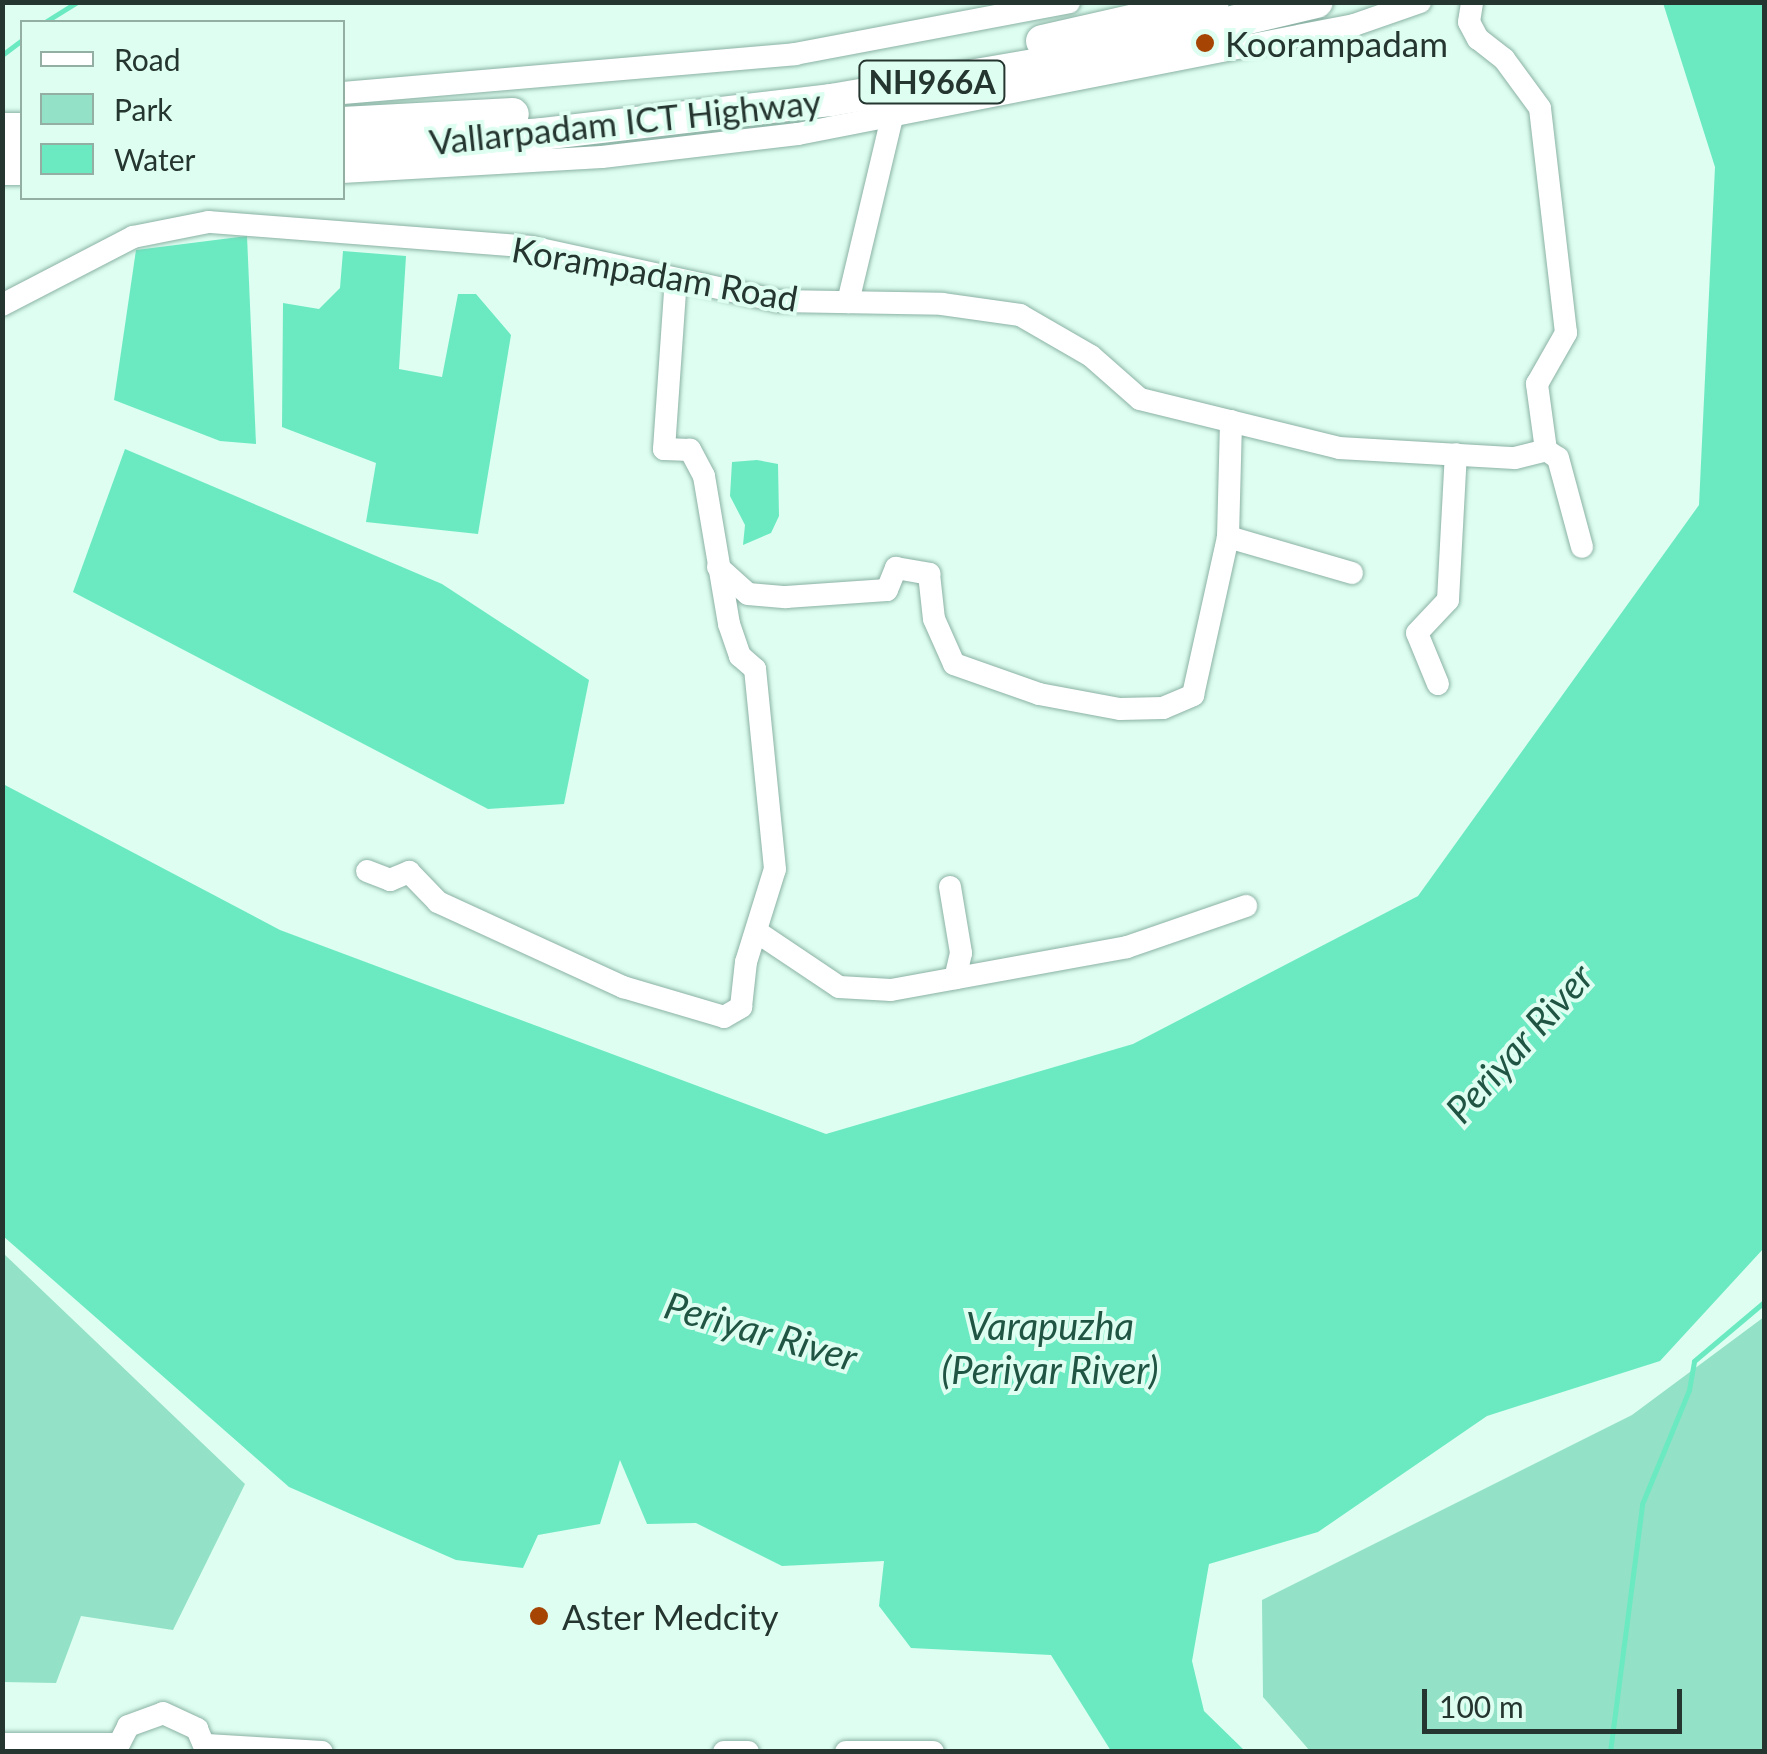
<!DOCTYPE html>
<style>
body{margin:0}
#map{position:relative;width:1767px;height:1754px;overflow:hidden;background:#ddfef1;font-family:Lato,sans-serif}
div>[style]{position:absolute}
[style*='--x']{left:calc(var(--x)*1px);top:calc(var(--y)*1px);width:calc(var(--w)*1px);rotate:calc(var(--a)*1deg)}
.green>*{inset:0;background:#93e1c6}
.water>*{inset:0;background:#6beac2}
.stream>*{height:5px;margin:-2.5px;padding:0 2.5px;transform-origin:2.5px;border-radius:2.5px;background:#6beac2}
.roads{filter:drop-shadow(0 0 2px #8bb2a4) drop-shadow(0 0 2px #8bb2a4)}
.minor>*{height:22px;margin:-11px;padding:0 11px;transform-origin:11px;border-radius:11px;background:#fff}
.highway>*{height:32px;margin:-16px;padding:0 16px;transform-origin:16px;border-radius:16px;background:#fff}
.dots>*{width:28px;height:28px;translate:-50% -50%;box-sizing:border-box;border:5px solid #ddfef1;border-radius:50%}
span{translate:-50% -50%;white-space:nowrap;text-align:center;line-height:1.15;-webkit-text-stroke:8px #ddfef1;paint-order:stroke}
.shield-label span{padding:2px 8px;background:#ddfef1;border:2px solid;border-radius:8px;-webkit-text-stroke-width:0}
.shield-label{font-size:32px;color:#25352f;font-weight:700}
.poi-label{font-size:35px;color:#25352f}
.left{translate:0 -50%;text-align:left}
.street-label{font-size:35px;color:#25352f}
.water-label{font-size:38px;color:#205544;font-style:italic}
.frame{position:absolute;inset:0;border:5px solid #25352f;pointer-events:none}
.legend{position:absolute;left:20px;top:20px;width:325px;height:180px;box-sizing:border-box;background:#ddfef1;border:2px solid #93aea3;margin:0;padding:12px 18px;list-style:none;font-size:30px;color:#25352f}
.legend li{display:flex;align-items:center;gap:20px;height:50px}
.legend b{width:50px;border:2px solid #93aea3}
.scale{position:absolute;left:1422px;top:1689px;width:260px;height:45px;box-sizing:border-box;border:5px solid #25352f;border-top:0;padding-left:12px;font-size:30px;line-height:35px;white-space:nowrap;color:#25352f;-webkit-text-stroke:8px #ddfef1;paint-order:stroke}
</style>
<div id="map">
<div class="green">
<i style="clip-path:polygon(3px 1253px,245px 1484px,173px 1630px,81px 1616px,56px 1683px,3px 1682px)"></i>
<i style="clip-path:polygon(1764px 1317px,1764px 1751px,1310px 1751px,1263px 1697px,1262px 1600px,1632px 1415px)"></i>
</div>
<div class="water">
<i style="clip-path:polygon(1663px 3px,1764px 3px,1764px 1248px,1660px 1361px,1487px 1416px,1318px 1532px,1209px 1564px,1192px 1661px,1204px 1711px,1245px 1751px,1111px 1751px,1051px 1655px,911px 1648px,879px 1606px,884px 1561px,782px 1566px,696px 1523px,647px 1524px,620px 1460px,600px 1524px,538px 1535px,523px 1568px,456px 1560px,289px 1487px,3px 1236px,3px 784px,280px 930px,826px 1134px,1133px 1044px,1418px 896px,1699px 505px,1715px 167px)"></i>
<i style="clip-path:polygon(247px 236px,256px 444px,220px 441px,114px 400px,136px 250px)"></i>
<i style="clip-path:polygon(343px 251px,406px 256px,399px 369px,442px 377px,458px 294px,476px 294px,511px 335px,478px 534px,366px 522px,376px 463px,282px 427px,283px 303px,319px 309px,340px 288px)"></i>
<i style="clip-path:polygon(125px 449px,442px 584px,589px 680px,564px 804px,488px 809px,73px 592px)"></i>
<i style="clip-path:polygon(757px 460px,778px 464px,779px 516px,771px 533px,743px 545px,745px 525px,730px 496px,732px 462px)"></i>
</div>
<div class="stream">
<i style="--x:45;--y:22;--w:38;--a:-32"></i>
<i style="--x:2;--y:55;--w:25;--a:-37"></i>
<i style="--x:1610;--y:1752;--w:250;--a:-82.6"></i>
<i style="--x:1642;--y:1504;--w:123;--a:-67.6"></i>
<i style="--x:1689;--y:1390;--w:29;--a:-80"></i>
<i style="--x:1694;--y:1361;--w:92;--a:-40.1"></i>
</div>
<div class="roads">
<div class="minor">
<i style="--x:342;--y:93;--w:455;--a:-4.9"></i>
<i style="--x:795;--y:54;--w:279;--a:-10.7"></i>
<i style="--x:342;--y:172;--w:260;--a:-3.3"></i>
<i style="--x:602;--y:157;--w:197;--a:-6.7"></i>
<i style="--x:798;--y:134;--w:567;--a:-11.09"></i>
<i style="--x:1354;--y:25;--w:70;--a:-19.2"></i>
<i style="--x:2;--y:174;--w:20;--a:0"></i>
<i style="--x:848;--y:302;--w:190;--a:-76.6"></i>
<i style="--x:2;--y:305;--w:148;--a:-27.4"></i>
<i style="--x:133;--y:237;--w:77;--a:-11.2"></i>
<i style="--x:209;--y:222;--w:323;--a:4.4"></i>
<i style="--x:531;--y:247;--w:253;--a:12.3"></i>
<i style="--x:778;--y:301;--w:164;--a:1"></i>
<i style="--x:942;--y:304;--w:79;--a:8"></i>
<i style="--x:1020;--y:315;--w:82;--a:30"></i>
<i style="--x:1091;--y:356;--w:65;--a:41.3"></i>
<i style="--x:1140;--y:399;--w:205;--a:13.8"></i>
<i style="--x:1339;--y:448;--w:176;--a:3.3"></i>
<i style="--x:1515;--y:458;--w:32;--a:-14"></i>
<i style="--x:1546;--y:450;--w:67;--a:-97.8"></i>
<i style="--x:1537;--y:384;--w:59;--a:-60.4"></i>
<i style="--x:1566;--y:333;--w:226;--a:-96.6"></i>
<i style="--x:1540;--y:108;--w:61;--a:-126.3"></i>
<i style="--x:1504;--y:59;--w:33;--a:-142"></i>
<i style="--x:1478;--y:39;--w:19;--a:-118"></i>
<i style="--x:1469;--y:22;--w:20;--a:-81"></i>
<i style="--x:1546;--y:450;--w:14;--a:34"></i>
<i style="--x:1558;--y:458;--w:92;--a:74.9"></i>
<i style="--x:1228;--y:537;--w:129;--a:16.2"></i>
<i style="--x:718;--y:567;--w:40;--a:42"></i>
<i style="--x:748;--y:594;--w:38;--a:5"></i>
<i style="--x:786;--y:597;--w:101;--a:-4"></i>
<i style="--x:887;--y:590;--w:24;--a:-68"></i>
<i style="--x:896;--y:568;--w:34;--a:10"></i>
<i style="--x:929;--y:574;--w:45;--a:83.7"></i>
<i style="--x:934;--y:619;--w:49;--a:66"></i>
<i style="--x:954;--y:664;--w:90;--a:19.4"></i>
<i style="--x:1039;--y:694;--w:82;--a:10.5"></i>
<i style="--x:1120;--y:709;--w:43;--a:-1.3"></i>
<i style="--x:1163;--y:708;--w:33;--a:-23"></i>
<i style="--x:1193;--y:695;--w:162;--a:-77.5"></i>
<i style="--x:1228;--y:537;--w:116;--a:-88.5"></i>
<i style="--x:1438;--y:684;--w:55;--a:-112.4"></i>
<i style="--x:1417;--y:633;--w:45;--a:-46.8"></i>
<i style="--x:1448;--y:600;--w:146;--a:-86.9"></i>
<i style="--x:367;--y:871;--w:25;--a:21"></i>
<i style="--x:390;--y:880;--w:21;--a:-23"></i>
<i style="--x:409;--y:872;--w:42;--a:46"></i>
<i style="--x:438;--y:902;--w:204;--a:24.7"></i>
<i style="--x:623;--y:987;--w:105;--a:16.5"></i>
<i style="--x:724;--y:1017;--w:20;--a:-30"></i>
<i style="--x:741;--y:1007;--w:45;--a:-83.7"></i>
<i style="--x:746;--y:962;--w:97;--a:-72.7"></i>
<i style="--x:775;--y:869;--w:201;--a:-95.7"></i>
<i style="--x:755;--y:669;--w:20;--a:-139"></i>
<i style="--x:740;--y:656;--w:34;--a:-109"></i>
<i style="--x:729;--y:624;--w:150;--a:-99.6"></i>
<i style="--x:704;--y:476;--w:30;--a:-118"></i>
<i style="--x:690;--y:450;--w:26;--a:-178"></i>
<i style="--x:664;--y:449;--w:170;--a:-86"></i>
<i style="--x:950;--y:887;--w:67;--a:80.5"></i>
<i style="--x:961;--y:953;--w:26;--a:103"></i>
<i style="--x:760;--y:934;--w:95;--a:33.9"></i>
<i style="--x:839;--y:987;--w:52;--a:3.3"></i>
<i style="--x:891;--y:990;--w:240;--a:-10.3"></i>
<i style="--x:1127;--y:947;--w:126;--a:-19"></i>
<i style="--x:2;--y:1744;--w:115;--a:0"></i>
<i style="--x:207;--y:1745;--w:115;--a:3.5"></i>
<i style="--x:115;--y:1752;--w:29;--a:-63"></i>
<i style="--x:128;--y:1726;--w:37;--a:-20"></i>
<i style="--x:163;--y:1713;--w:38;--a:25"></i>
<i style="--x:197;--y:1729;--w:25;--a:67"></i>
<i style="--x:724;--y:1752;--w:24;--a:0"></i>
<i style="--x:846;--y:1752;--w:87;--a:0"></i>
</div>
<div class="highway">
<i style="--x:1042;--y:41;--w:175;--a:-12.8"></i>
<i style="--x:342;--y:123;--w:171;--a:-3"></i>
<i style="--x:2;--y:129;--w:20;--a:0"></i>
<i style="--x:342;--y:147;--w:200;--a:-3.7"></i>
<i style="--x:542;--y:134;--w:291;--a:-6.7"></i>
<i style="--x:831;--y:100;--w:265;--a:-9.8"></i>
<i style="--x:1092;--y:55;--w:231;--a:-13.3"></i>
<i style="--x:2;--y:152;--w:20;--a:0"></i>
</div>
</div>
<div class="dots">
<i style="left:1205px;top:43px;background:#a64404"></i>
<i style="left:539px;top:1616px;background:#a64404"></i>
</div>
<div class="shield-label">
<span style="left:932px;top:82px">NH966A</span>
</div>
<div class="poi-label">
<span class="left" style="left:1225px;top:43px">Koorampadam</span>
<span class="left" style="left:562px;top:1616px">Aster Medcity</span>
</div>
<div class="street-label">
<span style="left:625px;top:121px;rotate:-6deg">Vallarpadam ICT Highway</span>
<span style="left:655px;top:273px;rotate:10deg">Korampadam Road</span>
</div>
<div class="water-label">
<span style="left:1519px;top:1043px;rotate:-48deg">Periyar River</span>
<span style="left:1050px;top:1348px">Varapuzha<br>(Periyar River)</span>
<span style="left:761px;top:1331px;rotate:16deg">Periyar River</span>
</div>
<div class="frame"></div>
<ul class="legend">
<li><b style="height:12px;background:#fff"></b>Road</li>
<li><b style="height:28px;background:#93e1c6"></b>Park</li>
<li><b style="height:28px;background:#6beac2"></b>Water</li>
</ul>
<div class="scale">100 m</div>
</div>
